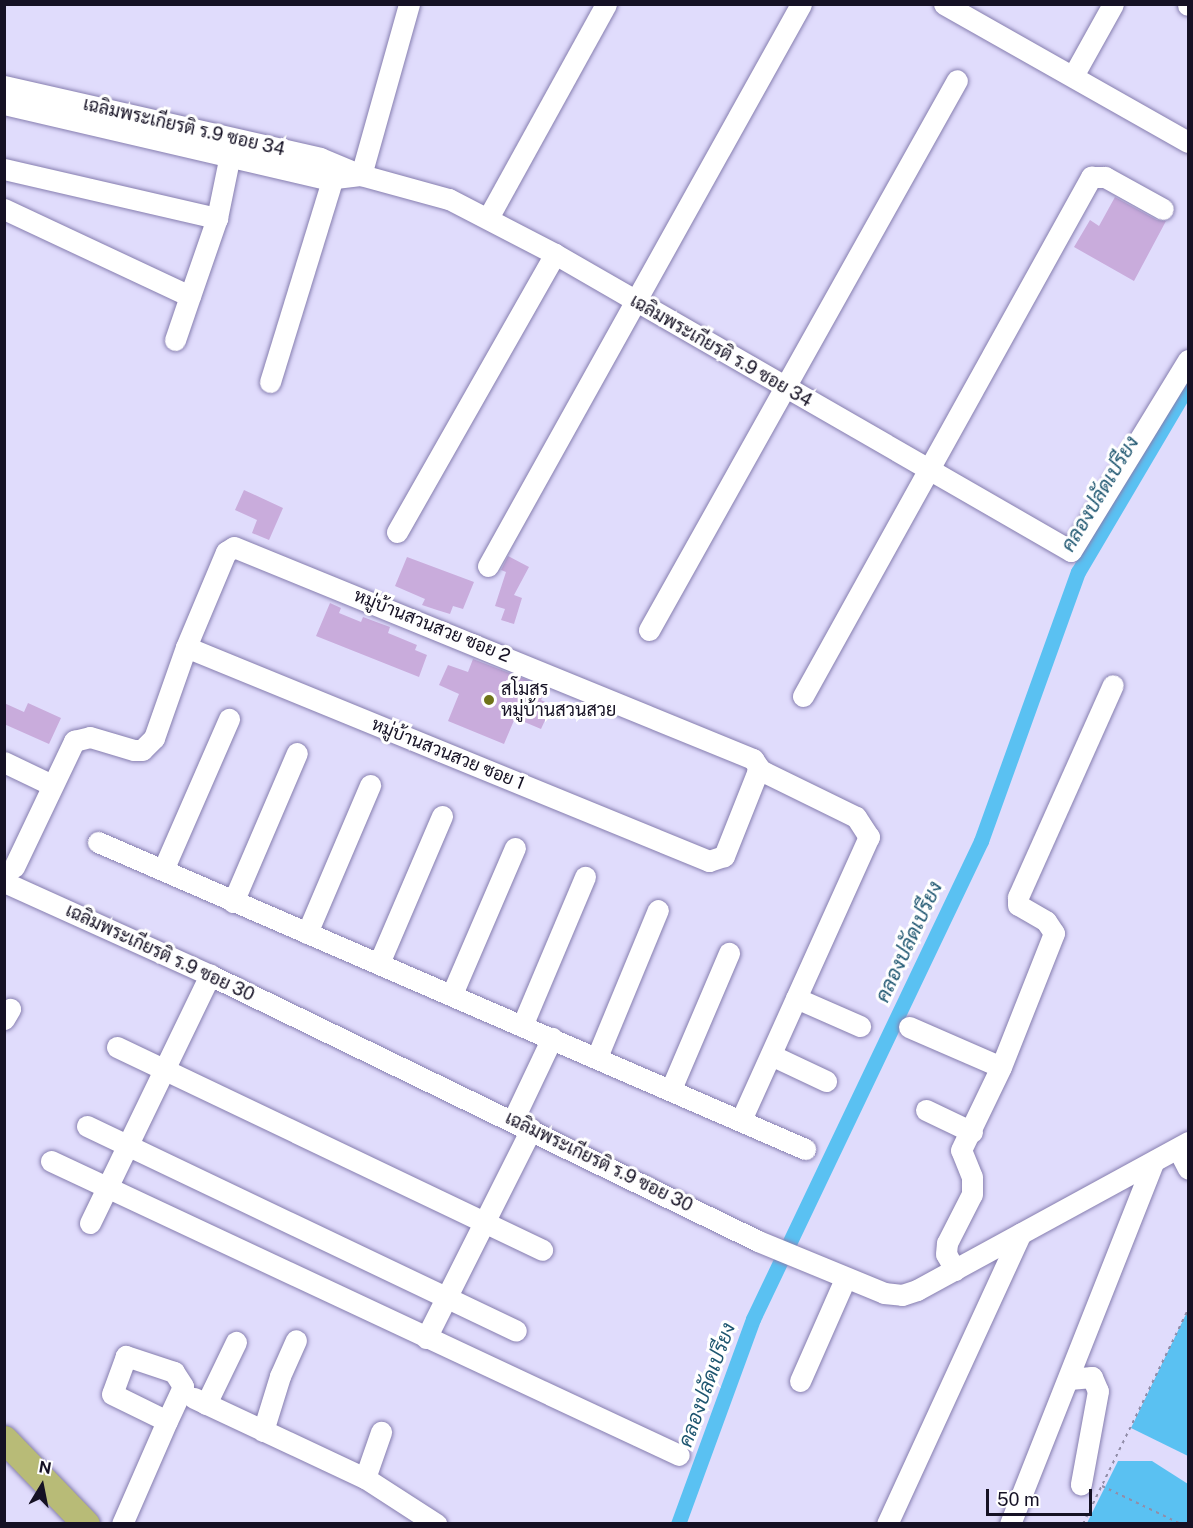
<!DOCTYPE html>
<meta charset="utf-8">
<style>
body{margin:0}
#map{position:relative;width:1193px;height:1528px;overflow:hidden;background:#e0dcfc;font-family:"Public Sans",Sarabun,sans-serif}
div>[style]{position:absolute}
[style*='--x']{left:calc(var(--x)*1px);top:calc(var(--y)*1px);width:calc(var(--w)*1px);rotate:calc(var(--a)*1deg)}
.water>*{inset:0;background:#5ac1f2}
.canal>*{height:15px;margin:-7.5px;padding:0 7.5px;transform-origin:7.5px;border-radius:7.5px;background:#5ac1f2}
.building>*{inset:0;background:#c9acdc}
.path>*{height:2px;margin-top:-1px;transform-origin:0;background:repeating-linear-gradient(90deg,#918da8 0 3px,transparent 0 7.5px)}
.roads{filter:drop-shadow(0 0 2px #867eaf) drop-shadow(0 0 2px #867eaf)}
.minor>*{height:21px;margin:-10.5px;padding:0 10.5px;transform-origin:10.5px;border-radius:10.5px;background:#fff}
.major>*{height:27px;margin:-13.5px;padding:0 13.5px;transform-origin:13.5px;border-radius:13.5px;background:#b8bb77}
.dots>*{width:16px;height:16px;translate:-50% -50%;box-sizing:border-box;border:3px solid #fff;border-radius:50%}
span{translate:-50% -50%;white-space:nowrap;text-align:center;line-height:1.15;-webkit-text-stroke:6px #fff;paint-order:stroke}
.street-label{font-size:18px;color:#151124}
.poi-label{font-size:18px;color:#151124}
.left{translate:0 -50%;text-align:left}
.water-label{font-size:20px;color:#1e5670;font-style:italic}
.frame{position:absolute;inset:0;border:6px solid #151124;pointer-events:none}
.north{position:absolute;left:12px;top:1456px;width:60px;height:60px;-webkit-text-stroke:4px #fff;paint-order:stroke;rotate:10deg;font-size:16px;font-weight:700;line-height:24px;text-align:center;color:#151124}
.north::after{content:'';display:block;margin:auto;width:21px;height:27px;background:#151124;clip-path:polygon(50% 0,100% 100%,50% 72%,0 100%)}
.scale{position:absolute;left:986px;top:1489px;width:106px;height:27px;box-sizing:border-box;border:3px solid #151124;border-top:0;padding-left:8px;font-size:18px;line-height:21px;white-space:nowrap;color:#151124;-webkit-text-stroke:4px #fff;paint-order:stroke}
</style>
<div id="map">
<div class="water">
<i style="clip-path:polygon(1188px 1310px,1188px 1456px,1131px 1428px)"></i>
<i style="clip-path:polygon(1118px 1461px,1152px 1461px,1188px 1484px,1188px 1523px,1087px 1523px)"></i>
</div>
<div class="canal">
<i style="--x:678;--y:1524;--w:218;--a:-69.9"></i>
<i style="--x:753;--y:1319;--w:530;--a:-64.5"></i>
<i style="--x:981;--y:841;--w:286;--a:-70.2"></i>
<i style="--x:1078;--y:572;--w:217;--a:-59.5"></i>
</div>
<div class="building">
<i style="clip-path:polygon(1115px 197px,1157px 220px,1166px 221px,1134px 281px,1074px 247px,1090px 220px,1099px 226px)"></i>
<i style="clip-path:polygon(244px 490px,283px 508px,269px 540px,252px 533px,257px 520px,235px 510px)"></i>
<i style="clip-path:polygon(508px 556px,529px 567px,514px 595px,522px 598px,514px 624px,501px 620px,505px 609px,495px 606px,506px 572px,501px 570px)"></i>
<i style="clip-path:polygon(407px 557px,474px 582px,463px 609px,453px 606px,450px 614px,437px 610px,422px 605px,425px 599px,395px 586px)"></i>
<i style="clip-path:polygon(330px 603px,341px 608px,339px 613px,361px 622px,363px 617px,379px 623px,390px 627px,388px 633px,417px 645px,415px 650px,427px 655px,419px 677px,316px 636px)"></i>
<i style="clip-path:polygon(473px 659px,530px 681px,527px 687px,544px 694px,541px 700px,552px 705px,541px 729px,515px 718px,504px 744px,448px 721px,459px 694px,439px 685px,448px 665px,468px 672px)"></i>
<i style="clip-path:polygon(4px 703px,24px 712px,28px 703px,61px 718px,49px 744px,4px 724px)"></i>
</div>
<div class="path">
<i style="--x:1102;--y:1486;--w:88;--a:25.7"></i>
<i style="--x:1083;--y:1524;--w:238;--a:-63.9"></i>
</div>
<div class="roads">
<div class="minor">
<i style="--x:944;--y:4;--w:280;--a:29.5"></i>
<i style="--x:1188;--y:4;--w:1;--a:90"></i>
<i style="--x:1073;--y:76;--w:82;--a:-60.9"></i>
<i style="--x:4;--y:86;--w:324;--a:12.8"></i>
<i style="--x:320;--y:158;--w:44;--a:22.5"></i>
<i style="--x:361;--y:175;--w:91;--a:15.3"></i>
<i style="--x:449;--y:199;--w:119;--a:27.4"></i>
<i style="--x:555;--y:254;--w:595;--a:29.92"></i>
<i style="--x:1071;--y:551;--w:224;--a:-58.5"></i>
<i style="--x:4;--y:104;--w:332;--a:13.1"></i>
<i style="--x:327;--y:179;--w:33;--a:-7"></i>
<i style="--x:4;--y:169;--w:219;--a:13"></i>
<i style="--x:217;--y:218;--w:75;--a:-78.4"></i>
<i style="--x:361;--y:175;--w:178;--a:-74.3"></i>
<i style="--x:4;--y:209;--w:205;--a:25.1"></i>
<i style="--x:190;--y:296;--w:83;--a:-70.9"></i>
<i style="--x:488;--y:218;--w:244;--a:-61.1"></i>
<i style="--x:175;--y:340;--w:46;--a:-71.2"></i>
<i style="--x:270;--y:382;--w:224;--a:-72.9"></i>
<i style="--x:397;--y:532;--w:320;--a:-60.4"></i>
<i style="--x:488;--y:566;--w:643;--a:-60.88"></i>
<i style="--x:649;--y:630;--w:630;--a:-60.75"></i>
<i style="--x:803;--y:696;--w:594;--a:-60.97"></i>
<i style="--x:1091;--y:177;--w:14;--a:0"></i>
<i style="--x:1105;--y:177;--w:66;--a:28.9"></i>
<i style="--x:4;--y:762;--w:53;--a:25.6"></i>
<i style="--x:98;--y:842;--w:771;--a:23.47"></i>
<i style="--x:14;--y:867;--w:140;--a:-64.5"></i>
<i style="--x:74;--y:741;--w:16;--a:-14"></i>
<i style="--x:90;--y:737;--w:46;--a:16.5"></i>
<i style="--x:134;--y:750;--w:8;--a:0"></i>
<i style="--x:142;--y:750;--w:17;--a:-45"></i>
<i style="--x:154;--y:738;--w:96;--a:-70.6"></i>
<i style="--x:186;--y:647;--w:103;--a:-67.2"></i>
<i style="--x:226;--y:552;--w:9;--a:-32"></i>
<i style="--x:234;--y:547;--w:561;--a:22.22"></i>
<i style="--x:753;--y:759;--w:11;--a:56"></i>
<i style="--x:759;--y:768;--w:95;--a:111.7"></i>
<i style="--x:724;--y:856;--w:16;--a:162"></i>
<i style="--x:709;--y:861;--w:565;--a:-157.75"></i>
<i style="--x:163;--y:870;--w:165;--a:-66.4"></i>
<i style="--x:4;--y:882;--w:226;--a:24.3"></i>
<i style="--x:210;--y:975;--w:609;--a:25.89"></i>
<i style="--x:758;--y:1241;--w:136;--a:22.4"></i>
<i style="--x:884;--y:1293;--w:18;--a:6"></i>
<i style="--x:902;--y:1295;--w:16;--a:-18"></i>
<i style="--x:917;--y:1290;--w:309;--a:-28.6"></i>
<i style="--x:233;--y:902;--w:162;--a:-66.8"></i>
<i style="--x:307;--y:933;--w:161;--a:-66.9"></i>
<i style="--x:379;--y:963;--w:160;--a:-66.8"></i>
<i style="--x:452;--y:994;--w:159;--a:-66.7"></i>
<i style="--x:796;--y:998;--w:70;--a:23.6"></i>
<i style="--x:4;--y:1019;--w:12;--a:-59"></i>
<i style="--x:522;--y:1026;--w:162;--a:-67.1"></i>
<i style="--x:909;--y:1027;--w:100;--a:23.5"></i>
<i style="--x:117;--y:1047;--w:471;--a:25.5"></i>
<i style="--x:771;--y:1055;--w:61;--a:25.3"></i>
<i style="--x:597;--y:1057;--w:159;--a:-67.5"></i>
<i style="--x:671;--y:1089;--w:148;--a:-66.9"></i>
<i style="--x:926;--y:1110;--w:51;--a:25.6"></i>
<i style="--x:513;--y:1120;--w:91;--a:-64.6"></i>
<i style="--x:741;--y:1120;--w:311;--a:-65.7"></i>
<i style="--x:869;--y:837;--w:24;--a:-123"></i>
<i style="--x:856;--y:817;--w:102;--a:-153.9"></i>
<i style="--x:764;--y:772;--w:7;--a:180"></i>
<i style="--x:87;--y:1126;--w:475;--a:25.5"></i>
<i style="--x:1178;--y:1149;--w:22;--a:63"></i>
<i style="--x:51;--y:1161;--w:693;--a:25.09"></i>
<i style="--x:90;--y:1223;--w:276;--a:-64.2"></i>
<i style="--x:955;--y:1270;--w:18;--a:-119"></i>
<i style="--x:946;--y:1254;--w:11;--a:-85"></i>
<i style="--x:947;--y:1243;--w:55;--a:-63"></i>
<i style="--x:972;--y:1194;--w:17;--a:-90"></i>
<i style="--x:972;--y:1177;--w:29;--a:-112"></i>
<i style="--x:961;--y:1150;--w:92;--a:-64.3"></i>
<i style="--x:1001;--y:1067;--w:144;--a:-68.4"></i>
<i style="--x:1054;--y:933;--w:14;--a:-124"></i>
<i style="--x:1046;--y:921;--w:32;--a:-150"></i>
<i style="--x:1018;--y:905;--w:8;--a:-90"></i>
<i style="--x:1018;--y:897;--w:232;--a:-65.9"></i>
<i style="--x:426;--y:1338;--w:234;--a:-63.3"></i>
<i style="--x:1069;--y:1379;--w:23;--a:-5"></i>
<i style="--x:1092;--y:1377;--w:15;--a:67"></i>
<i style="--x:1098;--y:1391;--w:95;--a:100.4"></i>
<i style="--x:800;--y:1381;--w:111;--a:-66.2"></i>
<i style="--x:194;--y:1398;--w:189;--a:25.1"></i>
<i style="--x:365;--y:1478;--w:85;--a:32.9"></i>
<i style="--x:206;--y:1404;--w:69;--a:-64.2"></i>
<i style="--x:263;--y:1431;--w:58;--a:-72.8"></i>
<i style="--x:280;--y:1376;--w:39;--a:-66"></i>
<i style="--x:365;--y:1478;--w:49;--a:-70.8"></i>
<i style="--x:122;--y:1524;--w:112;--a:-66.4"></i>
<i style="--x:167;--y:1421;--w:38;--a:-65"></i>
<i style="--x:183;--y:1386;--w:17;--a:-123"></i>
<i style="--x:174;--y:1372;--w:51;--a:-161.6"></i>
<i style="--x:126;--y:1356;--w:40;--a:110.2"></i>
<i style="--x:112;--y:1394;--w:61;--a:26.1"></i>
<i style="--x:887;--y:1524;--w:320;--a:-65.3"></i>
<i style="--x:1010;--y:1524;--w:389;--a:-68.4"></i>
</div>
<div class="major">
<i style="--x:4;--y:1439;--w:118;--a:46"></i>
</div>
</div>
<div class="dots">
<i style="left:489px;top:700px;background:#6f7319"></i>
</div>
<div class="street-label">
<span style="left:184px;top:127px;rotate:13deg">เฉลิมพระเกียรติ ร.9 ซอย 34</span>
<span style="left:721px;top:351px;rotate:30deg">เฉลิมพระเกียรติ ร.9 ซอย 34</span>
<span style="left:432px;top:626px;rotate:22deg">หมู่บ้านสวนสวย ซอย 2</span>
<span style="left:448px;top:754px;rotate:22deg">หมู่บ้านสวนสวย ซอย 1</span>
<span style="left:160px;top:953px;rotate:25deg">เฉลิมพระเกียรติ ร.9 ซอย 30</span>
<span style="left:599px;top:1162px;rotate:26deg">เฉลิมพระเกียรติ ร.9 ซอย 30</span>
</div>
<div class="poi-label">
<span class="left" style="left:501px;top:700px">สโมสร<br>หมู่บ้านสวนสวย</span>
</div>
<div class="water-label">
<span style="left:1100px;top:494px;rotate:-59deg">คลองปลัดเปรียง</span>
<span style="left:909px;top:942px;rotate:-65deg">คลองปลัดเปรียง</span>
<span style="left:707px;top:1385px;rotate:-70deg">คลองปลัดเปรียง</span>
</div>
<div class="frame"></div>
<div class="north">N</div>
<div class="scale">50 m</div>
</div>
